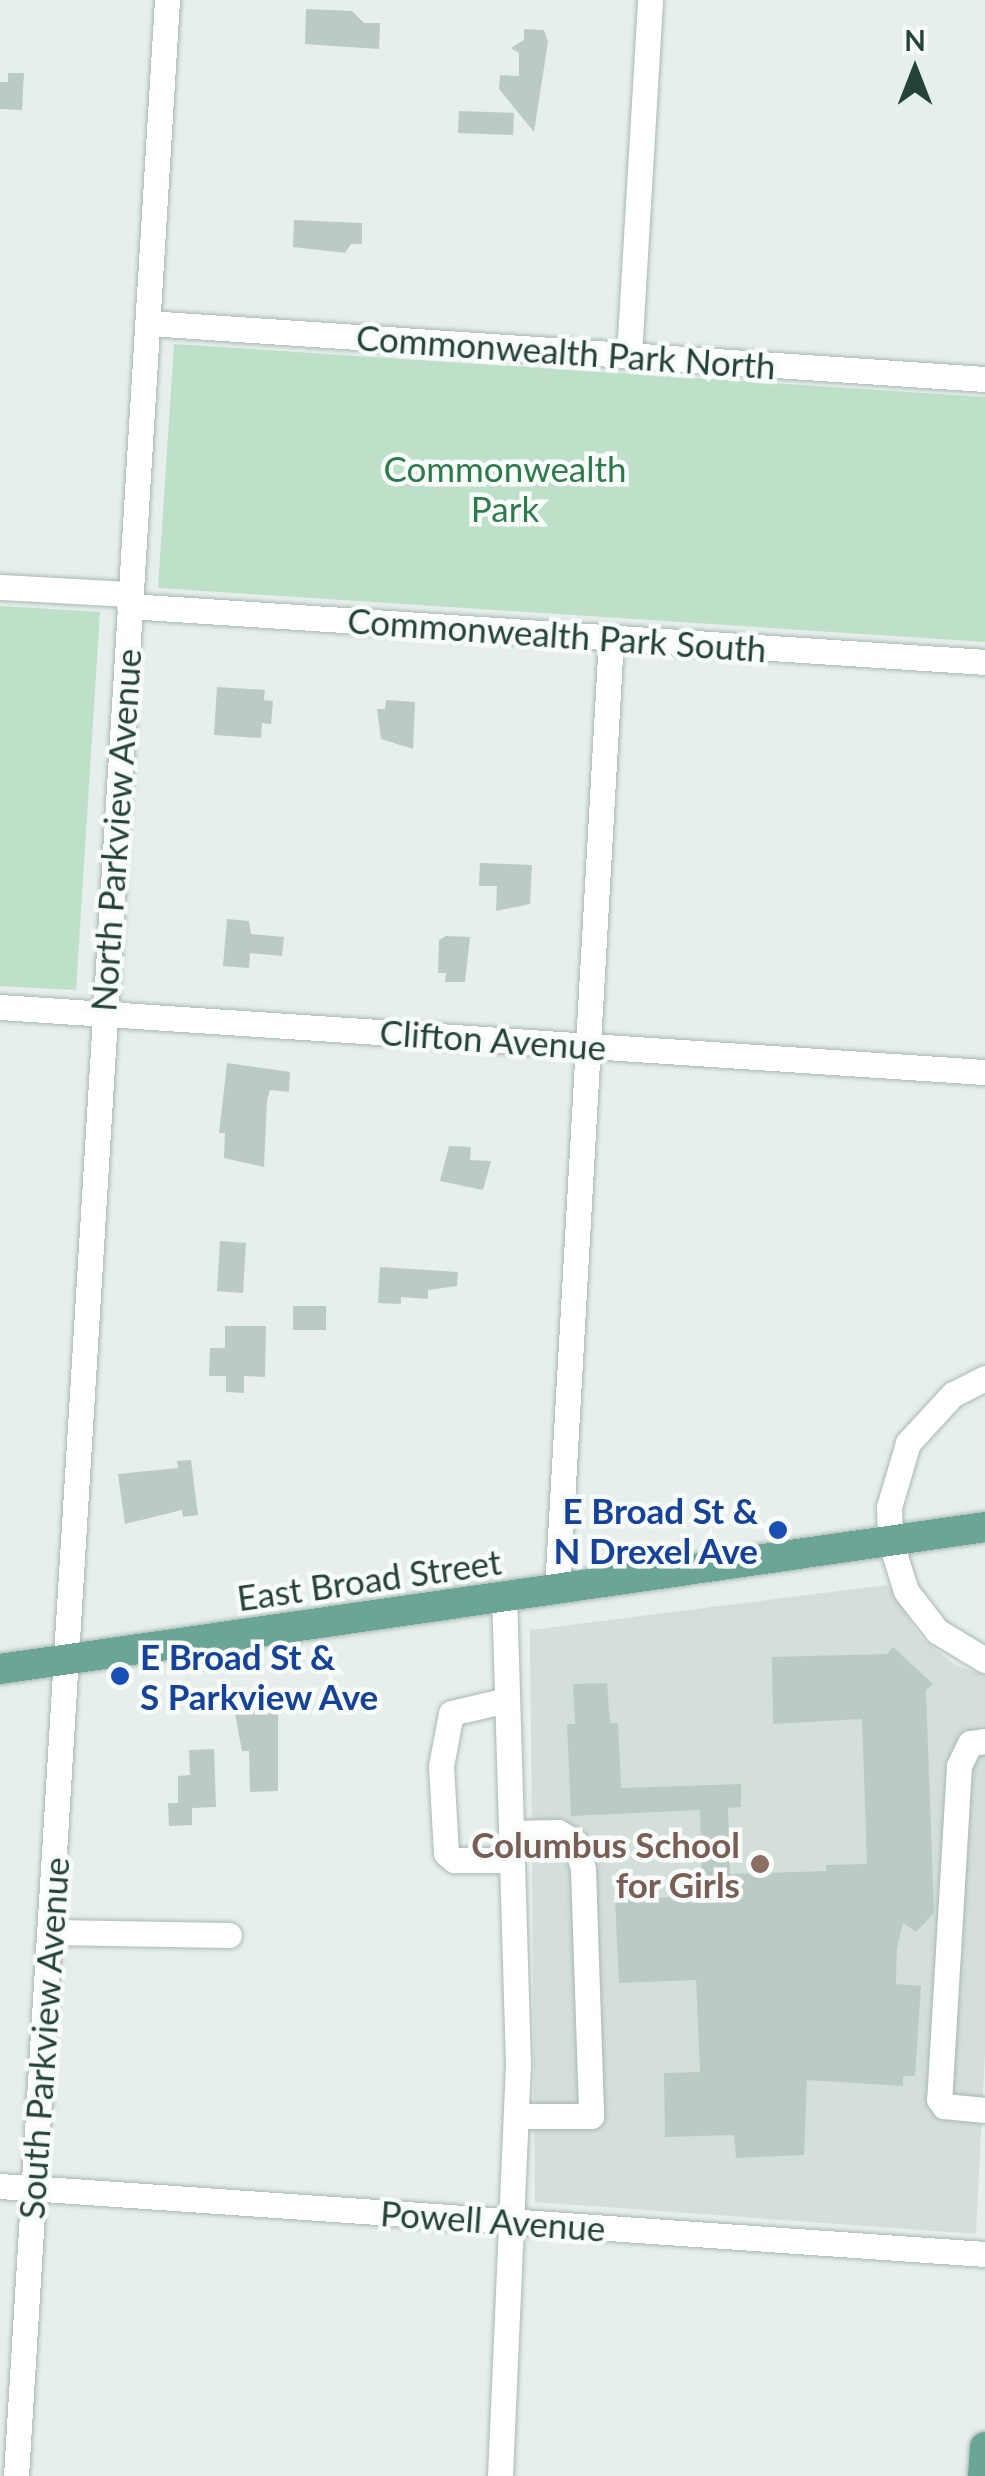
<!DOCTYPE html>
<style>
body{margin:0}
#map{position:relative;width:985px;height:2476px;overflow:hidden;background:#e6efeb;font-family:Lato,sans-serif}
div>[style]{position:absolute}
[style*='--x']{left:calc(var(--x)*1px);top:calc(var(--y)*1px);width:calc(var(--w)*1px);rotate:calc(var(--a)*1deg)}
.built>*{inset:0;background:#d4dfda}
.green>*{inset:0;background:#bfe0c8}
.building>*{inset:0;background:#bbcac4}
.roads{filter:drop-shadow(0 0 2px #a8b8b2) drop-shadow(0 0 2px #a8b8b2)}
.minor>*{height:25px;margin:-12.5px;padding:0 12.5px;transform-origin:12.5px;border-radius:12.5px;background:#fff}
.major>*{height:30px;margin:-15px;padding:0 15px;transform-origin:15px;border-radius:15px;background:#6aa596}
.dots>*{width:28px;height:28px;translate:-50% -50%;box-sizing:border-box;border:5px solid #f7fbf9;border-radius:50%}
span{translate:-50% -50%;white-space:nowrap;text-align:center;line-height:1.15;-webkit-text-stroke:9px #f7fbf9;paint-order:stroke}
.street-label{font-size:35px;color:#24423a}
.park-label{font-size:35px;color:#2d7a4b}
.transit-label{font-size:35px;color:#164399;font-weight:700}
.right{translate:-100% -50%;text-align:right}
.left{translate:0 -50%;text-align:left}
.education-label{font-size:35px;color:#785e54;font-weight:700}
.north{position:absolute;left:865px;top:20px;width:100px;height:100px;-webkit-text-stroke:8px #f7fbf9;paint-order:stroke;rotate:0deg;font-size:28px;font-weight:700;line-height:40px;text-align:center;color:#24423a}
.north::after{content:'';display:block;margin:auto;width:35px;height:45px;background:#24423a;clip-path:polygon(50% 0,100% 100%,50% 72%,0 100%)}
</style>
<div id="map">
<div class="built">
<i style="clip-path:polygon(887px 1585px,921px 1638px,957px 1666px,985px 1675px,985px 2053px,976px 2234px,535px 2202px,530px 1630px)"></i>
</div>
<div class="green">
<i style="clip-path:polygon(174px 344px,985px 397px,985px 642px,158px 588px)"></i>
<i style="clip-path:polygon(0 606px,100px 612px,76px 990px,0 986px)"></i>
</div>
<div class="building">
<i style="clip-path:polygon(306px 9px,352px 11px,364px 23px,380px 23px,379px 49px,305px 44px)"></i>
<i style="clip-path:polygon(524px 29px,544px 30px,548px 42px,534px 132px,499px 89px,500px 75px,519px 76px,519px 53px,511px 48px,524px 40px)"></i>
<i style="clip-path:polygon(8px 73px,24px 73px,22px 110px,0 109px,0 82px,8px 82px)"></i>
<i style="clip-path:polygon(459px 111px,514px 113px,513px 135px,458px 133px)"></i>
<i style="clip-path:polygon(294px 220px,362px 223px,362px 244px,351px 244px,345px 253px,293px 247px)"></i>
<i style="clip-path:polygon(217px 687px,265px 690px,264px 700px,273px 701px,271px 724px,262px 723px,261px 738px,214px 735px)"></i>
<i style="clip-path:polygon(386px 700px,415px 702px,413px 749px,381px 739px,377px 709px,385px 709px)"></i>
<i style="clip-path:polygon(480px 863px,532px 865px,530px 904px,496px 911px,497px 886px,479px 886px)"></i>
<i style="clip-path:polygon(227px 919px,249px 921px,251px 934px,284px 937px,282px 956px,250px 953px,249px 968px,223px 966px)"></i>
<i style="clip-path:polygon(446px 936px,470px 937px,465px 982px,445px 982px,446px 973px,438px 973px,439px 940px)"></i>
<i style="clip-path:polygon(227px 1063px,290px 1072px,289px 1092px,270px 1090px,267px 1101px,264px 1167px,224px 1158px,225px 1133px,219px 1133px)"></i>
<i style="clip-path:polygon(449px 1146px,471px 1147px,470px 1160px,491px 1161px,483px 1190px,440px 1181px)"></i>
<i style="clip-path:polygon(220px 1241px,246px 1243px,243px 1293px,217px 1291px)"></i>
<i style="clip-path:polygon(380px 1267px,458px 1272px,457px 1286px,428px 1290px,428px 1299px,401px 1297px,401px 1304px,378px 1303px)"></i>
<i style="clip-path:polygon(293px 1306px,326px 1306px,326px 1330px,293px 1330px)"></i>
<i style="clip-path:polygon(225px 1326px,266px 1326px,265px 1377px,244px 1376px,244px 1393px,226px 1392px,226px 1376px,209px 1376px,210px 1348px,225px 1348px)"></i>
<i style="clip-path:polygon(191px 1460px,198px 1515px,183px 1517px,182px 1510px,125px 1524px,118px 1474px,178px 1468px,177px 1461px)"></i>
<i style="clip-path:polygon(893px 1647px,933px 1684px,926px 1690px,934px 1913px,916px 1932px,903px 1923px,897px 1948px,896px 1984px,921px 1986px,915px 2076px,903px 2076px,903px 2086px,807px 2080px,804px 2155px,736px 2158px,734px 2135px,665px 2137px,664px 2073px,700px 2072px,696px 1980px,619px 1983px,615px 1899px,702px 1896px,700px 1810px,571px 1816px,567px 1724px,575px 1724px,573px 1684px,607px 1683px,610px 1723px,618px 1723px,621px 1788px,741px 1784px,741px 1807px,728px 1808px,730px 1874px,826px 1871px,826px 1865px,867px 1864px,862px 1719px,773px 1724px,772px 1657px,887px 1654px)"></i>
<i style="clip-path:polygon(278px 1709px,278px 1791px,250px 1792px,249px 1751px,242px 1751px,235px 1714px)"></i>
<i style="clip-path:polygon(214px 1749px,216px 1807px,192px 1808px,192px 1825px,169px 1826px,168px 1803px,178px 1803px,178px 1776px,190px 1775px,189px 1750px)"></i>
</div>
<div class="roads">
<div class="minor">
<i style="--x:148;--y:323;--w:839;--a:3.83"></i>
<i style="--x:629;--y:355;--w:356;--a:-86.6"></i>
<i style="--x:0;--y:587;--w:130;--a:3.1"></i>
<i style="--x:129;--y:606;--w:858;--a:3.74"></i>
<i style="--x:0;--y:1007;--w:987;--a:3.78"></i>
<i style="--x:985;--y:1378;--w:36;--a:153"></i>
<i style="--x:953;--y:1394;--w:67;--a:132.6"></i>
<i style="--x:908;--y:1443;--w:67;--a:106.5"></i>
<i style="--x:889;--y:1507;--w:33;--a:88"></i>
<i style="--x:890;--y:1540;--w:53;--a:72.6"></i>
<i style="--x:906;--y:1591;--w:51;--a:52.2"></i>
<i style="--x:937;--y:1631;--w:56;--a:31.1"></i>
<i style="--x:557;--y:1590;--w:954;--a:-86.75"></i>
<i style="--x:507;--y:1700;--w:57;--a:166.9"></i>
<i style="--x:451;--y:1713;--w:54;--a:100.7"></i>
<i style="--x:441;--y:1766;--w:87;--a:86.7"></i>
<i style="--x:446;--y:1853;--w:11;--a:41"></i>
<i style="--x:454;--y:1860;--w:58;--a:0"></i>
<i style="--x:985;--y:1741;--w:15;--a:172"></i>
<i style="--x:970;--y:1743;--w:25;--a:116"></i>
<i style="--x:959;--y:1766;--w:334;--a:93.4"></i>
<i style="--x:939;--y:2099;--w:9;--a:54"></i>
<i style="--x:944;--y:2106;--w:41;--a:5.6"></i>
<i style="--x:511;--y:1833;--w:47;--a:-1.2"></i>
<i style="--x:558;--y:1832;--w:21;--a:31"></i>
<i style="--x:576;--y:1843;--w:27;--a:75"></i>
<i style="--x:583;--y:1869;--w:247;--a:88.1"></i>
<i style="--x:591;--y:2116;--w:73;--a:180"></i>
<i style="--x:50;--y:1932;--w:179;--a:1"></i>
<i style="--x:0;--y:2186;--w:987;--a:3.95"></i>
<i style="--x:16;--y:2476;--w:2481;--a:-86.51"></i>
<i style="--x:500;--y:2476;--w:412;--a:-87.5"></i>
<i style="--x:518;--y:2064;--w:466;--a:-91.7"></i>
</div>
<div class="major">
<i style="--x:0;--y:1669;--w:995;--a:-8.2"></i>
<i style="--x:983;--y:2476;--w:29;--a:-86"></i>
</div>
</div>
<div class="dots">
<i style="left:778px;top:1530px;background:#1a4fb4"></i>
<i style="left:120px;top:1676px;background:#1a4fb4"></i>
<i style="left:760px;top:1864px;background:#8d6e63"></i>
</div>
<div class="street-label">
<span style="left:566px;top:351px;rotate:4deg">Commonwealth Park North</span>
<span style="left:557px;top:634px;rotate:4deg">Commonwealth Park South</span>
<span style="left:115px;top:830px;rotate:-86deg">North Parkview Avenue</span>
<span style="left:493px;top:1039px;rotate:4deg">Clifton Avenue</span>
<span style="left:369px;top:1579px;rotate:-8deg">East Broad Street</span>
<span style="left:43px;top:2038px;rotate:-86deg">South Parkview Avenue</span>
<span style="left:493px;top:2220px;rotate:4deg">Powell Avenue</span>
</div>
<div class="park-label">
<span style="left:505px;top:488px">Commonwealth<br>Park</span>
</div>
<div class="transit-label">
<span class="right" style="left:758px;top:1530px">E Broad St &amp;<br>N Drexel Ave</span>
<span class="left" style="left:140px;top:1676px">E Broad St &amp;<br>S Parkview Ave</span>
</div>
<div class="education-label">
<span class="right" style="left:740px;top:1864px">Columbus School<br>for Girls</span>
</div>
<div class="north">N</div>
</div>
